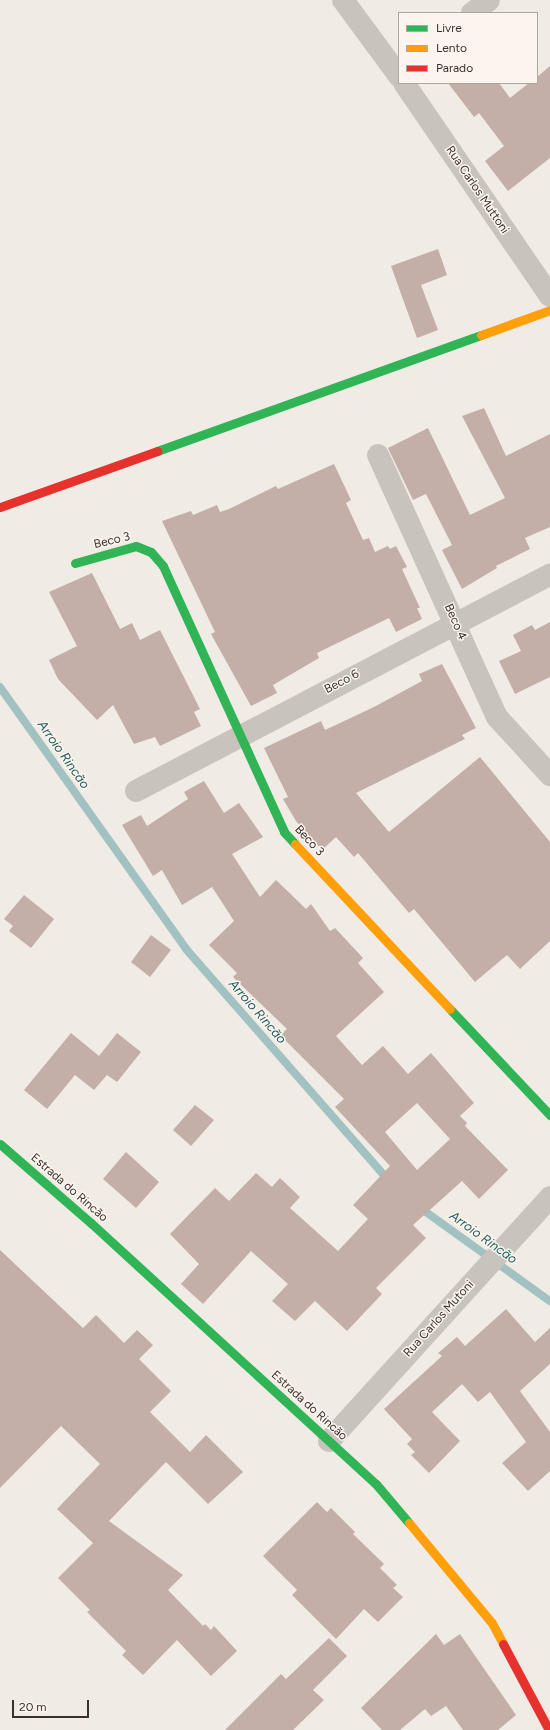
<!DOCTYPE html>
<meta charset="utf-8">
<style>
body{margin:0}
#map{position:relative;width:550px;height:1730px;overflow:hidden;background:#f0ebe5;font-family:Figtree,sans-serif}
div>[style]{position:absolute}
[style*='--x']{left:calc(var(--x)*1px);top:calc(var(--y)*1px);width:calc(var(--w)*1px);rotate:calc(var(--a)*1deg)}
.stream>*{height:8px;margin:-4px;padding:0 4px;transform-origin:4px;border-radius:4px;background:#a1c2c1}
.building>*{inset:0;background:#c3afa7}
.street>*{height:22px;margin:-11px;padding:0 11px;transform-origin:11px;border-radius:11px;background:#c9c3be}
.fast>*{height:9px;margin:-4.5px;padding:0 4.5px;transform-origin:4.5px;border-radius:4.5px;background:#30b455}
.slow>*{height:9px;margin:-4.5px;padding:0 4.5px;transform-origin:4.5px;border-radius:4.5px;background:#ff9f0a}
.jam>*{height:9px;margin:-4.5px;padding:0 4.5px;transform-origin:4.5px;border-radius:4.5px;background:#e5322d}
span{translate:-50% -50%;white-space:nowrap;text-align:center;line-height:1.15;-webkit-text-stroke:3px #fbf5ee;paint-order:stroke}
.street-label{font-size:12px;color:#3b302b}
.water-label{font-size:13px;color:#1f5a5e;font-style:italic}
.legend{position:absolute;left:398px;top:12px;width:140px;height:72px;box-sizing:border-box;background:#fbf5ee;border:1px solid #aea6a0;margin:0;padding:5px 7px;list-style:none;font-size:12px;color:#3b302b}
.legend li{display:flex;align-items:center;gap:8px;height:20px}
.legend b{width:20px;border:1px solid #aea6a0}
.scale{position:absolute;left:12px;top:1700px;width:77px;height:18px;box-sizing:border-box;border:2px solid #3b302b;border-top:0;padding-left:5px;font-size:12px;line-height:14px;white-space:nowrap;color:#3b302b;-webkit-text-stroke:3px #fbf5ee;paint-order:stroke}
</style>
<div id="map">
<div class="stream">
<i style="--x:0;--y:687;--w:321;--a:54.6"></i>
<i style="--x:186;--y:949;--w:308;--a:48.8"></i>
<i style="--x:419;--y:1207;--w:161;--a:35.7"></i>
</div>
<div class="building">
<i style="clip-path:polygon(550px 66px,550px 158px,508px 191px,485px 161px,504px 146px,479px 113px,474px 117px,448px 83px,499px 83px,510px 98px,529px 83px,537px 83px,537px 77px)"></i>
<i style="clip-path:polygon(438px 249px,447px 275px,421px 285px,438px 330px,417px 338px,391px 266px)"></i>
<i style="clip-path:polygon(484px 408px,506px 456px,550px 434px,550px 527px,525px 538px,530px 549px,496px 566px,497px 568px,462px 589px,442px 550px,452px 545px,426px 494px,413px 500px,388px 448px,428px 428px,470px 515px,505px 498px,462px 416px)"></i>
<i style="clip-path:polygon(334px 464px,351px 500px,346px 503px,363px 540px,369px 538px,375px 552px,388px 546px,390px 549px,396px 546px,407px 567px,402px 569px,420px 608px,417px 608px,422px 619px,396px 632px,389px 618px,317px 653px,319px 658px,273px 685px,277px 693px,251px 706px,211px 634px,215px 632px,162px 521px,191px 511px,193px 515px,217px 505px,220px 512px,229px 509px,276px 486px,278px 489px)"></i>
<i style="clip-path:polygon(92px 573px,120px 629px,132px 623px,140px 640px,160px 630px,200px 709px,194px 712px,201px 726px,160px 746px,155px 737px,134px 744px,113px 705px,97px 720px,58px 679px,49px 660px,77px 646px,49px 592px)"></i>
<i style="clip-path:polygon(550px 622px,550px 677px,515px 694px,499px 661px,521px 651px,513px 635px,532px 625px,535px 630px)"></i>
<i style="clip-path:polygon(442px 664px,476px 728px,462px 735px,465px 739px,356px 793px,389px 832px,480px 757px,550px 842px,550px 941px,520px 969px,507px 955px,475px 982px,414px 909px,409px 913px,358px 853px,354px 857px,336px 837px,322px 850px,296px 821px,283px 799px,288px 797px,264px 748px,321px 721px,325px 730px,374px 707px,422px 681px,419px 674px)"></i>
<i style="clip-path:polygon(evenodd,204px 781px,224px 813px,239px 803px,263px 837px,232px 854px,260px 897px,276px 880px,306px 909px,311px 904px,330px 931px,335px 928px,363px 958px,358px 963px,384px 992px,336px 1036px,362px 1065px,383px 1046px,408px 1074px,431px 1053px,474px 1103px,460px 1116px,467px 1123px,465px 1126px,508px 1170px,479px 1199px,462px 1181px,413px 1225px,426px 1238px,376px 1288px,382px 1294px,347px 1331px,315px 1301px,295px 1321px,272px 1301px,288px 1284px,251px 1251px,203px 1304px,181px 1284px,199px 1264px,170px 1234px,215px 1188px,229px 1201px,256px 1173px,272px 1187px,280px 1178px,300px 1197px,290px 1208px,338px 1251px,368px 1219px,353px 1205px,390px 1166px,335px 1107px,344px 1099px,280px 1035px,287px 1029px,233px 977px,237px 973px,209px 945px,234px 921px,212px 887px,182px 905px,162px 870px,153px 876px,122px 825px,141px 815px,147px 826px,188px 799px,184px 792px,204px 781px,417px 1103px,450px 1139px,417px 1170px,385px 1132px,417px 1103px)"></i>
<i style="clip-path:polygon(24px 895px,54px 919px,31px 948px,9px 931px,13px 926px,4px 919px)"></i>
<i style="clip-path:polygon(151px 935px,171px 950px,150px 977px,131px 962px)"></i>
<i style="clip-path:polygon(71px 1033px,99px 1056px,117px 1033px,141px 1052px,117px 1082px,107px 1075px,94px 1090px,75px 1075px,47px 1109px,24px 1090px)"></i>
<i style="clip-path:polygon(195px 1105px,214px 1120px,191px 1146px,173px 1130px)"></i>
<i style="clip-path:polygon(126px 1152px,159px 1182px,136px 1208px,103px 1179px)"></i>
<i style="clip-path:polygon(0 1250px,83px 1328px,96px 1315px,124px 1343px,137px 1330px,153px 1345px,139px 1359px,171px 1391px,150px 1412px,190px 1452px,206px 1435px,243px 1472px,208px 1504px,166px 1462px,109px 1521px,183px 1575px,168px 1590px,203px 1626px,205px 1624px,211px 1630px,214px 1626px,237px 1651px,211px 1676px,177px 1640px,143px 1675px,122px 1655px,126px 1651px,87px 1612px,90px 1610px,58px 1578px,93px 1543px,57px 1509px,100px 1464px,61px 1426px,0 1488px)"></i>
<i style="clip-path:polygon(506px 1309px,535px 1342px,550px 1328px,550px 1364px,520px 1391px,550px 1432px,550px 1471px,528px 1491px,502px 1463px,526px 1442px,490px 1392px,478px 1402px,462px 1384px,432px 1412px,460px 1441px,429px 1473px,411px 1455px,415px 1452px,407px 1444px,412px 1439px,384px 1409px,442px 1356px,438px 1353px,457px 1337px,465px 1346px)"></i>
<i style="clip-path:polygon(317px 1502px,327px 1512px,331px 1508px,355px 1532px,353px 1534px,384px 1564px,380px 1568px,397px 1585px,393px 1588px,403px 1597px,378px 1622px,364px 1609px,336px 1639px,292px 1595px,297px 1590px,263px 1556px)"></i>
<i style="clip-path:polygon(436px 1634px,444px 1645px,460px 1634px,516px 1715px,498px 1730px,463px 1730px,446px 1706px,431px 1716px,425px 1709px,400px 1730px,382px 1730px,361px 1708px)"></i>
<i style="clip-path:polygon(329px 1638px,347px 1656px,313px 1690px,324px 1700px,293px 1730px,225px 1730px,281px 1674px,286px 1679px)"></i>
</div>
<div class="street">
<i style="--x:343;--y:0;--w:94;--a:53.6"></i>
<i style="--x:472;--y:13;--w:21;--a:-37"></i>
<i style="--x:404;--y:83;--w:258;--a:55.6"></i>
<i style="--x:378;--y:455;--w:288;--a:65.6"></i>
<i style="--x:497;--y:717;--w:79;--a:47.6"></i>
<i style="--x:136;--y:791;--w:467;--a:-27.6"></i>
<i style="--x:329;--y:1441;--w:329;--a:-47.8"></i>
</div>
<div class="fast">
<i style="--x:157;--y:451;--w:344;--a:-19.7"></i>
<i style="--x:75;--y:563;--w:63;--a:-15.6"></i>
<i style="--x:136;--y:546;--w:16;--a:22"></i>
<i style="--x:151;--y:552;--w:18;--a:49"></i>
<i style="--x:163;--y:566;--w:292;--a:65.5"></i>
<i style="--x:284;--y:832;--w:16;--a:47"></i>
<i style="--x:450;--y:1009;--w:146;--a:46.7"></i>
<i style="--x:0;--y:1144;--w:121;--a:41"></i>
<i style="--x:91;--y:1223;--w:386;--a:42.5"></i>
<i style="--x:376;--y:1484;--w:51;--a:49.8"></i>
</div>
<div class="slow">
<i style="--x:481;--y:335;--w:73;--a:-19.9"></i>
<i style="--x:295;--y:844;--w:226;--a:46.8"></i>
<i style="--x:409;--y:1523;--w:130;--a:50.3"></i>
<i style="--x:492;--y:1623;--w:24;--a:62"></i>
</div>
<div class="jam">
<i style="--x:0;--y:507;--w:167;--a:-19.6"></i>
<i style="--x:503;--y:1644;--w:98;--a:61.9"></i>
</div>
<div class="street-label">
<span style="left:477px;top:190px;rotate:56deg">Rua Carlos Muttoni</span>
<span style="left:112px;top:541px;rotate:-13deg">Beco 3</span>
<span style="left:455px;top:622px;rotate:66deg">Beco 4</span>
<span style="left:342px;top:682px;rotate:-28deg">Beco 6</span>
<span style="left:309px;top:841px;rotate:47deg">Beco 3</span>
<span style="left:69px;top:1188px;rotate:41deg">Estrada do Rincão</span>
<span style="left:439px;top:1319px;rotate:-48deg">Rua Carlos Mutoni</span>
<span style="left:309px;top:1406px;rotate:42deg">Estrada do Rincão</span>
</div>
<div class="water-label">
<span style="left:63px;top:755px;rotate:55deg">Arroio Rincão</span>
<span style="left:257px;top:1012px;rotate:49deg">Arroio Rincão</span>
<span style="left:483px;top:1238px;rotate:36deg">Arroio Rincão</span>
</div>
<ul class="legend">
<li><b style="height:5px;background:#30b455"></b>Livre</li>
<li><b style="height:5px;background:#ff9f0a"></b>Lento</li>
<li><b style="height:5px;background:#e5322d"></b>Parado</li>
</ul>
<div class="scale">20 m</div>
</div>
